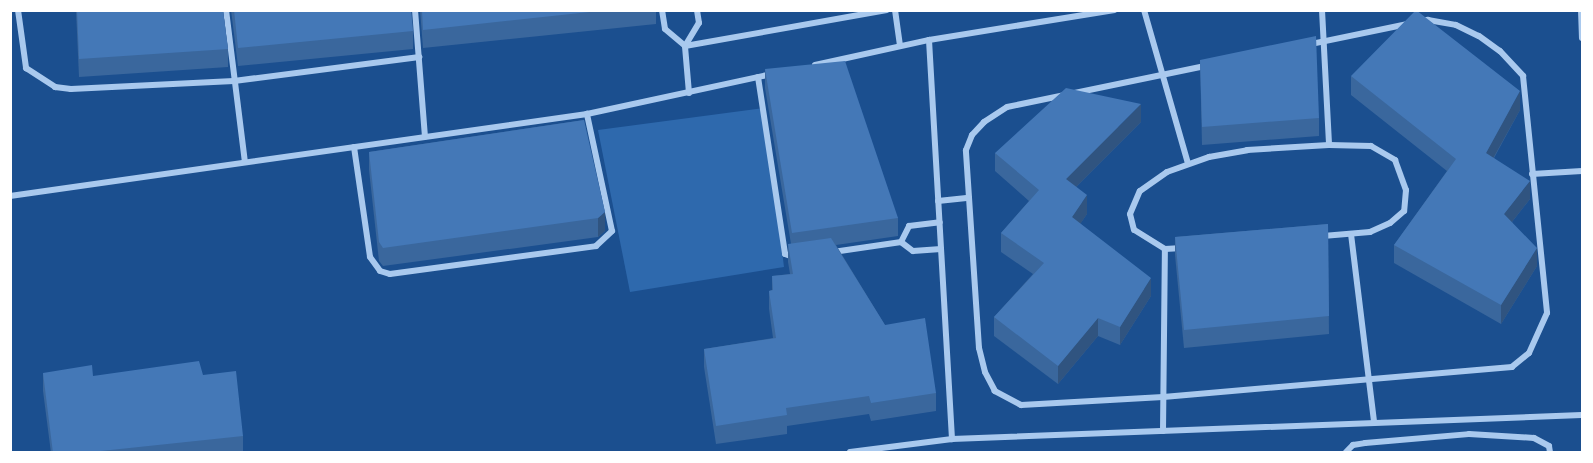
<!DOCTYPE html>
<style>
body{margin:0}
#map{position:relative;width:1593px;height:463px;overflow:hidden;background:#1b4f8f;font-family:Barlow,sans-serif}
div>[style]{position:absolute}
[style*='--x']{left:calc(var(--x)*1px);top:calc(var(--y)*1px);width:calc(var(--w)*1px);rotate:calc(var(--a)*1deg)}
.green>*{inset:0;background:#2e69ad}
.street>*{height:6px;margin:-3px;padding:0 3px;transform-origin:3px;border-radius:3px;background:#a9c9ee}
.wall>*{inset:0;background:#3a679d}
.shaded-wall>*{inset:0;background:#305480}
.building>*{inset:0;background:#4478b7}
span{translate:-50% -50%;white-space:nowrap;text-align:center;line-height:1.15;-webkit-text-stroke:5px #1b4f8f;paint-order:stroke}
.frame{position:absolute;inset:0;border:12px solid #fff;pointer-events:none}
</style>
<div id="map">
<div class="green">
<i style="clip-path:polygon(764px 108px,784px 267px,630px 292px,598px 130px)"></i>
</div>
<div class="street">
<i style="--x:18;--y:10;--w:59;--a:82.1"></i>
<i style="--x:26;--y:68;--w:35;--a:33"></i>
<i style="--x:55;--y:87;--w:16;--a:7"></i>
<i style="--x:71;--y:89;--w:163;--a:-2.8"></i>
<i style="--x:234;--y:81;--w:187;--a:-7.4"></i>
<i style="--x:226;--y:10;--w:153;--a:82.9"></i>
<i style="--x:415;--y:10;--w:127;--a:85.5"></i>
<i style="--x:662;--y:10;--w:19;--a:81"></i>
<i style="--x:665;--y:29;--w:26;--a:40"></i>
<i style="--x:895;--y:10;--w:36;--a:82"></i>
<i style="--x:1144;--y:10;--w:159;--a:74"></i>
<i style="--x:1322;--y:10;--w:135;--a:87"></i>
<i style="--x:1581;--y:10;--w:28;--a:88"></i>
<i style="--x:1428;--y:20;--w:28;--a:10"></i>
<i style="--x:1456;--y:25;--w:25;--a:26"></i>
<i style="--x:1479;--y:36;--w:26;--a:36"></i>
<i style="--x:1500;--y:51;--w:34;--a:47"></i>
<i style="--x:1523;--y:76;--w:238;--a:84.2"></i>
<i style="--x:1547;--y:313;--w:44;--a:114.2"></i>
<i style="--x:1529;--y:353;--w:22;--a:141"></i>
<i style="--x:1512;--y:367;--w:350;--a:175.1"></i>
<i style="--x:1163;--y:397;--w:142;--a:176.8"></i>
<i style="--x:1021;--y:405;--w:30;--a:-152"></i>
<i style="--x:995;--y:391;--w:21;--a:-118"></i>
<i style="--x:985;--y:372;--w:25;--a:-104"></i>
<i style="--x:979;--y:348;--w:198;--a:-93.8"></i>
<i style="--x:966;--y:150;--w:16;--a:-68"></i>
<i style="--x:972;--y:135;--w:18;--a:-47"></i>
<i style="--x:984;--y:122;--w:27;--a:-33"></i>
<i style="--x:1007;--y:107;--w:430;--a:-11.7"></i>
<i style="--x:929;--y:40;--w:400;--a:86.7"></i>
<i style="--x:685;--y:46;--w:205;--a:-10.1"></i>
<i style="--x:815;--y:65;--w:117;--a:-12.4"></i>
<i style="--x:929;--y:40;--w:188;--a:-9.2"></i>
<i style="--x:758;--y:77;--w:179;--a:81.3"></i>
<i style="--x:785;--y:254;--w:12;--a:20"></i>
<i style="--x:689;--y:93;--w:47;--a:-94.9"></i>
<i style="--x:685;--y:46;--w:27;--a:-59"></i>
<i style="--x:699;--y:23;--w:13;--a:-99"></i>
<i style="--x:1329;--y:145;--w:42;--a:1.4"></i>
<i style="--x:1371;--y:146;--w:28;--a:30"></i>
<i style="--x:1395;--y:160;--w:32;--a:70"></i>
<i style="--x:1406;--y:190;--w:21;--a:95"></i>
<i style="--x:1404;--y:211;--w:18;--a:139"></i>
<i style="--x:1390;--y:223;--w:22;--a:156"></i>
<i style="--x:1370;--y:232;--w:189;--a:175.1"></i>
<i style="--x:1182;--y:248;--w:17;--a:177"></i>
<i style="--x:1165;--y:249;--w:36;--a:-148"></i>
<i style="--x:1134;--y:230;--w:16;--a:-104"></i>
<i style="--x:1130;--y:214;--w:25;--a:-67"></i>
<i style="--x:1140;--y:191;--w:33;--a:-35"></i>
<i style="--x:1167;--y:172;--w:45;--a:-19.7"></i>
<i style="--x:1209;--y:157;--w:39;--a:-10"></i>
<i style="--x:1247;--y:150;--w:82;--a:-3.5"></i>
<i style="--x:354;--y:147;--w:111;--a:81.7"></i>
<i style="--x:370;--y:257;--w:17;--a:54"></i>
<i style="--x:380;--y:271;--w:10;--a:17"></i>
<i style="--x:390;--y:274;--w:208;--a:-7.7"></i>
<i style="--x:596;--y:246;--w:22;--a:-43"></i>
<i style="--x:612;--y:231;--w:120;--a:-102.1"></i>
<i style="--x:1532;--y:174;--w:50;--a:-3.4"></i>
<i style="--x:10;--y:196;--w:583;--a:-8.09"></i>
<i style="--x:587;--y:114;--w:189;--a:-12.2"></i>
<i style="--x:938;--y:201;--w:31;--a:-6"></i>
<i style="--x:1351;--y:234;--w:189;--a:83"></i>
<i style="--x:901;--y:242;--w:15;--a:37"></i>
<i style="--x:913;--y:251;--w:28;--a:-4"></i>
<i style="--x:833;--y:252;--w:69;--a:-8.4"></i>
<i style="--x:901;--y:242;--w:18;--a:-63"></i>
<i style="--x:909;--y:226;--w:31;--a:-7"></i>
<i style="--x:1163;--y:431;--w:182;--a:-89.4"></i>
<i style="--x:850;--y:452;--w:103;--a:-7.3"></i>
<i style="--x:952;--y:439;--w:630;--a:-2.18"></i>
<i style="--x:1346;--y:452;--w:10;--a:-45"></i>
<i style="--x:1353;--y:445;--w:12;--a:-9"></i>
<i style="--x:1365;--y:443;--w:104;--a:-4.9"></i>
<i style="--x:1469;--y:434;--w:65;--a:3.5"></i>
<i style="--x:1534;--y:438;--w:17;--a:28"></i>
<i style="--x:1549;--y:446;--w:6;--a:81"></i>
</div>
<div class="wall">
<i style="clip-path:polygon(76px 10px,223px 10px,228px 49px,228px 67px,79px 77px)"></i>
<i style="clip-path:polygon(231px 10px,411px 10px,413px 31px,413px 49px,238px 66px)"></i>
<i style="clip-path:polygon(420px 10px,656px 10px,656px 24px,423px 48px)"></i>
<i style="clip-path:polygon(1200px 60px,1319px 118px,1319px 136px,1202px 145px)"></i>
<i style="clip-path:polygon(765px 69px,898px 218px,898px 236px,836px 245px,885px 325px,936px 393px,936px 411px,871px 421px,869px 414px,787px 426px,787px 434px,716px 444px,704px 367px,704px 349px,773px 338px,769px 309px,769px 291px,772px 290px,772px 276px,790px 274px,788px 262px,788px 244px,791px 244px,765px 88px)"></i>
<i style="clip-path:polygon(1351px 76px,1520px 110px,1494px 158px,1530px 199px,1512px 222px,1537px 266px,1501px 324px,1394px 263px,1394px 245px,1447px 171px,1351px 95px)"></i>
<i style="clip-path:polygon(584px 120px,605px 231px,598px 237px,383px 266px,379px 261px,369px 170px,369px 152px)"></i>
<i style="clip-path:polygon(1141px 122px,1076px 187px,1087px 214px,1080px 224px,1151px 296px,1120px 345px,1098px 336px,1058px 384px,994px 336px,994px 317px,1033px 274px,1001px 252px,1001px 233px,1029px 201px,995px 171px,995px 153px)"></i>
<i style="clip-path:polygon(1328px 224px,1329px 334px,1184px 348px,1175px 255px,1175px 237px)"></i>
<i style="clip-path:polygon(43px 373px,93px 376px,203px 375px,243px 436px,243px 453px,51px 453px,43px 391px)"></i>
</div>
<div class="shaded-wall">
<i style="clip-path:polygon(1520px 91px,1520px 110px,1486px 171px,1486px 153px)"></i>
<i style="clip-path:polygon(1141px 104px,1141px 122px,1066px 197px,1066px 179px)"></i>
<i style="clip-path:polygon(1530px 181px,1530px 199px,1504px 232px,1504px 214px)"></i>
<i style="clip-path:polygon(1087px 195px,1087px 214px,1072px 236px,1072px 217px)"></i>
<i style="clip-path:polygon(605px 212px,605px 231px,598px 237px,598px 218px)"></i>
<i style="clip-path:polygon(1537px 248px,1537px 266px,1501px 324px,1501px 305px)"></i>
<i style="clip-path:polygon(1151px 278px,1151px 296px,1120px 345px,1120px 327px)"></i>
<i style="clip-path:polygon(1098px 318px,1098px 336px,1058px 384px,1058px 366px)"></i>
</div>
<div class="building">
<i style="clip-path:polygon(77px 10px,223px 10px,228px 49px,79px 59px)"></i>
<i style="clip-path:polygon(234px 10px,411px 10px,413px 31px,238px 48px)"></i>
<i style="clip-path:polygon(422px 10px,608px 10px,423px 30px)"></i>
<i style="clip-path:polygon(1416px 10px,1520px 91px,1486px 153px,1530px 181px,1504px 214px,1537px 248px,1501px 305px,1394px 245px,1456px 159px,1351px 76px)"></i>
<i style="clip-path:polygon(1316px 36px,1319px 118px,1202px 127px,1200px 60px)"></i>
<i style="clip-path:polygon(845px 61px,898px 218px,792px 233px,765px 69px)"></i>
<i style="clip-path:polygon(1066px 88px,1141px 104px,1066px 179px,1087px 195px,1072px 217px,1151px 278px,1120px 327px,1098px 318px,1058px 366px,994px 317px,1044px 263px,1001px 233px,1039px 190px,995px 153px)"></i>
<i style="clip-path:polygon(584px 120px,605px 212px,598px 218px,383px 248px,379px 242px,369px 152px)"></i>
<i style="clip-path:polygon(1328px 224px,1329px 316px,1184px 330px,1175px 237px)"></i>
<i style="clip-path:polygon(831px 238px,885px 325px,925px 318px,936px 393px,871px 403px,869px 396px,786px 408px,787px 415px,716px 426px,704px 349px,776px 338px,769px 291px,773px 290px,772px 276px,793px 274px,788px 244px)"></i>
<i style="clip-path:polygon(199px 361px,203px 375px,236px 371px,243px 436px,101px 451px,101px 453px,53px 453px,43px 373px,92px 365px,93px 376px)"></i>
</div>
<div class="frame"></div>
</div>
